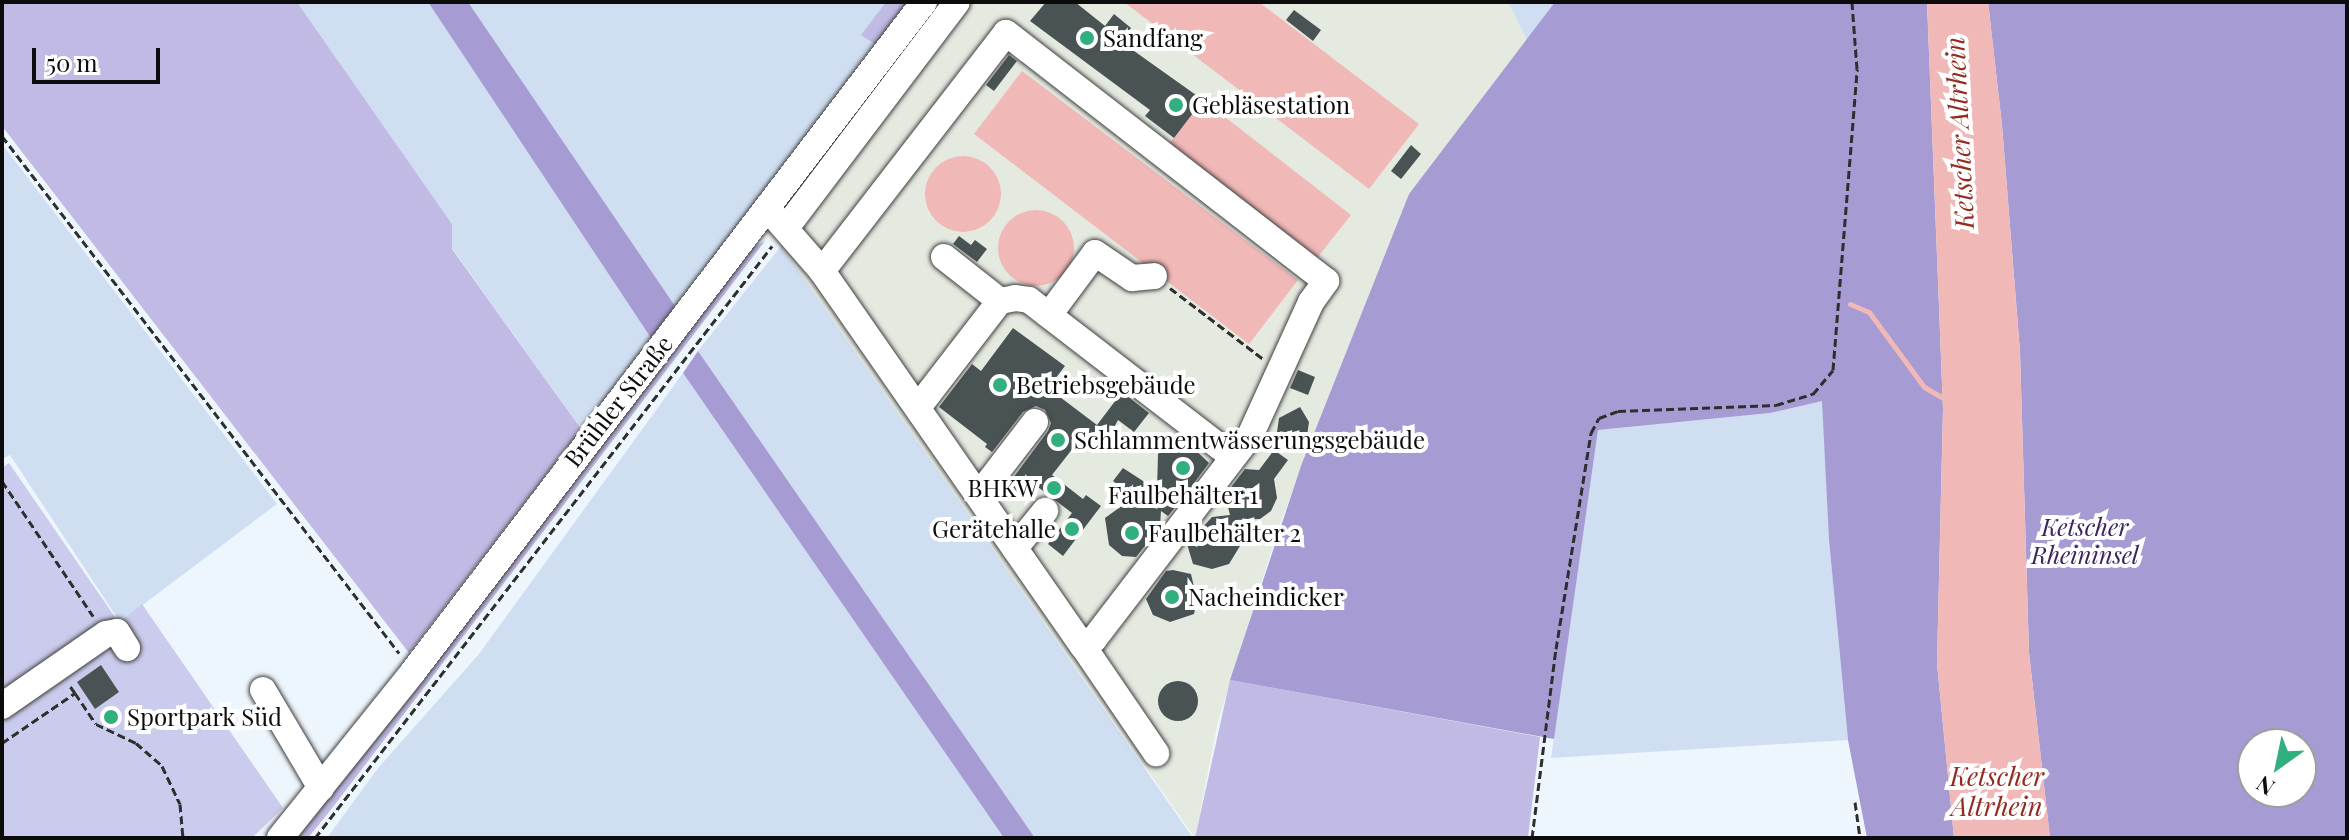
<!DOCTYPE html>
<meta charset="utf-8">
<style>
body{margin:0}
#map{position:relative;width:2349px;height:840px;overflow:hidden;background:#edf6fd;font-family:"Playfair Display",serif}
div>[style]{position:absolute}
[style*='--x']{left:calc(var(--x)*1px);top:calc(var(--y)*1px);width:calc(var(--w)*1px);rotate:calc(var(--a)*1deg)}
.industrial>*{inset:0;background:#e5eae1}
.farmland>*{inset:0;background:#cfdef1}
.green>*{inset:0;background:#c0bae4}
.forest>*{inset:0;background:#a79bd4}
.pitch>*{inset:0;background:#cbcbed}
.water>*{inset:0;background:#f0b8b6}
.round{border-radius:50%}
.stream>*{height:5px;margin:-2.5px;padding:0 2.5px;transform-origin:2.5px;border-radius:2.5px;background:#f0b8b6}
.building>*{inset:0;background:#4a5354}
.path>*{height:3px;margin-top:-1.5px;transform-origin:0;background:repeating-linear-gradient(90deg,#2e2e2e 0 8px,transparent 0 12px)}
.roads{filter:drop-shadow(0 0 2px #3f3f3f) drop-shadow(0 0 2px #3f3f3f)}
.minor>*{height:26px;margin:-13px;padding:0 13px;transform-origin:13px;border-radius:13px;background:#fff}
.dots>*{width:22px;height:22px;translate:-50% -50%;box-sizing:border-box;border:4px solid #fff;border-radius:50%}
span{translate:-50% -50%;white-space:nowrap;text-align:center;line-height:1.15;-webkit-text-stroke:8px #fff;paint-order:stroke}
.poi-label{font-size:24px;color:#0c0c0c}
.left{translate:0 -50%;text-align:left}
.right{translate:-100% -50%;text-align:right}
.street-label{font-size:24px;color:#0c0c0c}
.park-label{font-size:24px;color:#3d235e;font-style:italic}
.water-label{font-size:26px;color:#922c21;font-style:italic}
.frame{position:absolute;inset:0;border:4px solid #0c0c0c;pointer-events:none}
.north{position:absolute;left:2237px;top:728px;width:80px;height:80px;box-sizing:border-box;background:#fff;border:2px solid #9e9e9e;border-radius:50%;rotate:213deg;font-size:22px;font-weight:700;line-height:32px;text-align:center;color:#0c0c0c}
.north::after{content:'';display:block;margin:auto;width:28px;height:36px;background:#31af7f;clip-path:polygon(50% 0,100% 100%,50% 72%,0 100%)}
.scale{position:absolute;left:32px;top:48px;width:128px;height:36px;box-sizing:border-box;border:4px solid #0c0c0c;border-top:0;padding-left:10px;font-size:24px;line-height:28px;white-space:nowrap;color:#0c0c0c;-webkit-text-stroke:6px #fff;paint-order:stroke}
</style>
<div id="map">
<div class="industrial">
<i style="clip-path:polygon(970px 2px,1508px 2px,1527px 40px,1409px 194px,1279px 526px,1218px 721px,1195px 838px,781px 246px)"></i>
</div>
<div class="farmland">
<i style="clip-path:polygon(297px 2px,428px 2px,651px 338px,581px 429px,452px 248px,452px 224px)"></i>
<i style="clip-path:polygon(468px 2px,886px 2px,862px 35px,881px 48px,675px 306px)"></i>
<i style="clip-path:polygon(1508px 2px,1555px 2px,1527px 40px)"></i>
<i style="clip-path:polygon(2px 144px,277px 504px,120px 622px,10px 455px,2px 459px)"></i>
<i style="clip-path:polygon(781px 246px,991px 547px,1193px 838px,1035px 838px,698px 351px)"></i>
<i style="clip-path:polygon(683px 373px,1004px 838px,327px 838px,379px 767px,479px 654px)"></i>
<i style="clip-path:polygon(1823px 400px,1829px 540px,1848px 740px,1551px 758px,1598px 430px,1770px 413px)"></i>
</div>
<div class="green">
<i style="clip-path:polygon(2px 2px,297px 2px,452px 224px,452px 249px,581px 429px,409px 653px,2px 126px)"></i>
<i style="clip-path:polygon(886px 2px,912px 2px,881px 48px,861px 35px)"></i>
<i style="clip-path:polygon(765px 241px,333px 807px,308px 838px,292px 838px,752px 248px)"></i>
<i style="clip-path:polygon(1230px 680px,1540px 737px,1528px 838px,1195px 838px)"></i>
</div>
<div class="forest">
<i style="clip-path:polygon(428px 2px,468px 2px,675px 306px,651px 338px)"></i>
<i style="clip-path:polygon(1555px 2px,1927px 2px,1943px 409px,1937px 663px,1954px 838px,1867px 838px,1848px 740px,1829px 540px,1822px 401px,1770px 413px,1598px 430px,1554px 739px,1230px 680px,1301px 466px,1409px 194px)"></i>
<i style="clip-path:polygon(evenodd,1988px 2px,2347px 2px,2347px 838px,2050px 838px,2029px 653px,2020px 352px,2002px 125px,1988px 2px,2253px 744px,2301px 744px,2301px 792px,2253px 792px,2253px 744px)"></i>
<i style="clip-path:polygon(698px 351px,1035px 838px,1004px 838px,683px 373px)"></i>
</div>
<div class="pitch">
<i style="clip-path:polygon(9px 463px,119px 623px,142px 604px,283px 808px,252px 838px,2px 838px,2px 468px)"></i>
</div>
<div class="water">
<i style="clip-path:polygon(1124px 2px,1259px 2px,1419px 124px,1369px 189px)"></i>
<i style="clip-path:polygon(1927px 2px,1988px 2px,2002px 125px,2020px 352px,2029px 653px,2050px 838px,1954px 838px,1937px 663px,1943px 409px)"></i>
<i style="clip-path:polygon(1022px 71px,1298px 280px,1249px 344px,974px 134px)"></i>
<i style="clip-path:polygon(1203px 100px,1351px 215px,1317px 258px,1169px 144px)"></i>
<i class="round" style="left:925px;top:156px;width:76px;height:76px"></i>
<i class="round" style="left:998px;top:210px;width:76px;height:76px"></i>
</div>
<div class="stream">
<i style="--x:1850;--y:304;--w:21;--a:23"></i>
<i style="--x:1869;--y:312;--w:93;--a:53.7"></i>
<i style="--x:1924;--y:387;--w:22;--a:30"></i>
</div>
<div class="building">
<i style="clip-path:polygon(1046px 2px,1075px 2px,1105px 26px,1114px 14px,1131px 28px,1120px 41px,1203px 100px,1174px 138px,1145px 116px,1150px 110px,1030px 21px)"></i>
<i style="clip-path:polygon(1294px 10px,1321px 30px,1313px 41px,1286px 20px)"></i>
<i style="clip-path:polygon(1009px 55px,1017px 61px,994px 91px,986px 85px)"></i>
<i style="clip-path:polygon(1411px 145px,1421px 154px,1401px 179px,1391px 171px)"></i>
<i style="clip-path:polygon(959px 236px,971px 245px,975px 240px,987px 249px,977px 262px,953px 244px)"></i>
<i style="clip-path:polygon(1013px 328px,1065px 366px,1048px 388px,1097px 425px,1122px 392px,1149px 413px,1134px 432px,1118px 420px,1108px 439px,1088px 451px,1077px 443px,1052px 475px,1083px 499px,1086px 495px,1101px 506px,1063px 556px,1048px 544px,1072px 513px,1030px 481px,1016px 492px,1007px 486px,1048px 431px,1051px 423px,1045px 410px,1036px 406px,1023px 412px,992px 452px,985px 447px,987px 444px,939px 407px,972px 364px,981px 371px)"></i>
<i style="clip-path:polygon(1298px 370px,1315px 377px,1308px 395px,1290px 388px)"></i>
<i style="clip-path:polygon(1300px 407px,1309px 422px,1307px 436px,1285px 446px,1277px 432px,1279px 418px)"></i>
<i style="clip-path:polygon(1184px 439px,1209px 463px,1185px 495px,1172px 501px,1177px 505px,1168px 516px,1161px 511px,1160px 527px,1136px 557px,1122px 556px,1109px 545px,1105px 518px,1134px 497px,1113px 481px,1123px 468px,1157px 490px,1158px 454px,1170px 442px)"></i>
<i style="clip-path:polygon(1274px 450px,1288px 460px,1274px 479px,1277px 498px,1271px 511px,1260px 519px,1235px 520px,1240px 546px,1229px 564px,1212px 569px,1193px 564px,1187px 544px,1212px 517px,1230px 515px,1225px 495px,1245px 469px,1259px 470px)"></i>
<i style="clip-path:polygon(1173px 570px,1191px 574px,1197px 600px,1194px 614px,1170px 622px,1153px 615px,1146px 599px,1166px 571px)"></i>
<i style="clip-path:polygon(101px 665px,119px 692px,95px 709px,77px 682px)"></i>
<i class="round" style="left:1158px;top:681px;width:40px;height:40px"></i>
</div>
<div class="path">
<i style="--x:2;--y:136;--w:652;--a:52.48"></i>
<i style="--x:1170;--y:288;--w:116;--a:37.3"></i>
<i style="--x:2;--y:481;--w:163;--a:56"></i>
<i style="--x:75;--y:693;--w:37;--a:56"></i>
<i style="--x:96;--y:724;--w:44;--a:25.4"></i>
<i style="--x:136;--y:743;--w:35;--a:41"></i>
<i style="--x:162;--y:766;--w:42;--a:64.7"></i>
<i style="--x:180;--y:804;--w:34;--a:85"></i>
<i style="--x:2;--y:743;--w:88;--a:-34.4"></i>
<i style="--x:75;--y:693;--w:9;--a:-126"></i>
<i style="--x:1855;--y:802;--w:36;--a:82"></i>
<i style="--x:315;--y:838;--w:748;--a:-52.33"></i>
<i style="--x:1532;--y:838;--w:191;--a:-82.8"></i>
<i style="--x:1556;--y:649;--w:219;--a:-80.8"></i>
<i style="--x:1591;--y:433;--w:17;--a:-62"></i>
<i style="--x:1599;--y:418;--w:20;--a:-20"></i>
<i style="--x:1618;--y:411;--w:158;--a:-2.2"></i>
<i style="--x:1776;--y:405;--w:39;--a:-17"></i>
<i style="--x:1813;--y:394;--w:31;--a:-50"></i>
<i style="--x:1833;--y:370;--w:302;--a:-85.4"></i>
<i style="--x:1857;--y:69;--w:67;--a:-94.3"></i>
</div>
<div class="roads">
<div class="minor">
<i style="--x:768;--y:209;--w:82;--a:48.9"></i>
<i style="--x:822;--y:271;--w:457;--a:55.2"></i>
<i style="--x:1083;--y:646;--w:13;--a:-32"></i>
<i style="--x:1094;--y:639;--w:256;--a:-52.5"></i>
<i style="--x:1250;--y:436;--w:147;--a:-65.5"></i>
<i style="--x:1311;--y:302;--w:26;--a:-54"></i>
<i style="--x:1326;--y:281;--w:405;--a:-142.2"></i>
<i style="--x:1006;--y:33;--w:301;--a:127.7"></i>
<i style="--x:786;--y:228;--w:283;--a:-52.9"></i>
<i style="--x:944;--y:257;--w:71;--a:38.2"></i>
<i style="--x:1049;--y:315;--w:77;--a:-53.4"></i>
<i style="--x:1095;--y:253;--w:45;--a:34"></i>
<i style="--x:1132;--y:278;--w:22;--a:-5"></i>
<i style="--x:919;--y:406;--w:133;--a:-52.4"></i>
<i style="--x:1000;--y:301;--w:15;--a:-11"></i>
<i style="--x:1015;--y:298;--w:14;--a:8"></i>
<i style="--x:1029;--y:300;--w:257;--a:37.6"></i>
<i style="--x:979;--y:495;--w:92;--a:-52.5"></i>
<i style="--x:1015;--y:548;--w:48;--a:-51"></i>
<i style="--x:1083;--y:646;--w:130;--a:55.7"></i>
<i style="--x:263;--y:690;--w:114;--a:59.4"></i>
<i style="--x:2;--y:706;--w:126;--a:-34.7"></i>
<i style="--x:106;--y:634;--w:11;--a:-10"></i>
<i style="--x:117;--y:632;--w:19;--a:58"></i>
<i style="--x:280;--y:838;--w:213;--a:-51.3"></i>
<i style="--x:413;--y:672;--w:843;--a:-52.67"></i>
</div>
</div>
<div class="dots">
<i style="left:1087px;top:38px;background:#31af7f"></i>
<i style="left:1176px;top:105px;background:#31af7f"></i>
<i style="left:1000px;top:385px;background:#31af7f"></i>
<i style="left:1058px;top:440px;background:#31af7f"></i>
<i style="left:1183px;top:468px;background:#31af7f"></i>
<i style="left:1054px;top:488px;background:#31af7f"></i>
<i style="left:1072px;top:529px;background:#31af7f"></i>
<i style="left:1132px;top:533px;background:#31af7f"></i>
<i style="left:1172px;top:597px;background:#31af7f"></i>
<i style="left:111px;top:717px;background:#31af7f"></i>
</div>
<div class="poi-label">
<span class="left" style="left:1103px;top:38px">Sandfang</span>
<span class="left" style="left:1192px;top:105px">Gebläsestation</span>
<span class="left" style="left:1016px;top:385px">Betriebsgebäude</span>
<span class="left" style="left:1074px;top:440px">Schlammentwässerungsgebäude</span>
<span class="right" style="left:1038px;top:488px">BHKW</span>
<span style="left:1183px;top:495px">Faulbehälter 1</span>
<span class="right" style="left:1056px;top:529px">Gerätehalle</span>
<span class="left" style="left:1148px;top:533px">Faulbehälter 2</span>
<span class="left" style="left:1188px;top:597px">Nacheindicker</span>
<span class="left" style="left:127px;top:717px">Sportpark Süd</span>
</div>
<div class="street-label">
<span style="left:618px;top:401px;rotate:-52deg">Brühler Straße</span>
</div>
<div class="park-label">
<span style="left:2085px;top:541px">Ketscher<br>Rheininsel</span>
</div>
<div class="water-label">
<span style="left:1959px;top:133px;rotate:-93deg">Ketscher Altrhein</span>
<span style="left:1997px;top:791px">Ketscher<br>Altrhein</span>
</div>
<div class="frame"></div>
<div class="north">N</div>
<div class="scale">50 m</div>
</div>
